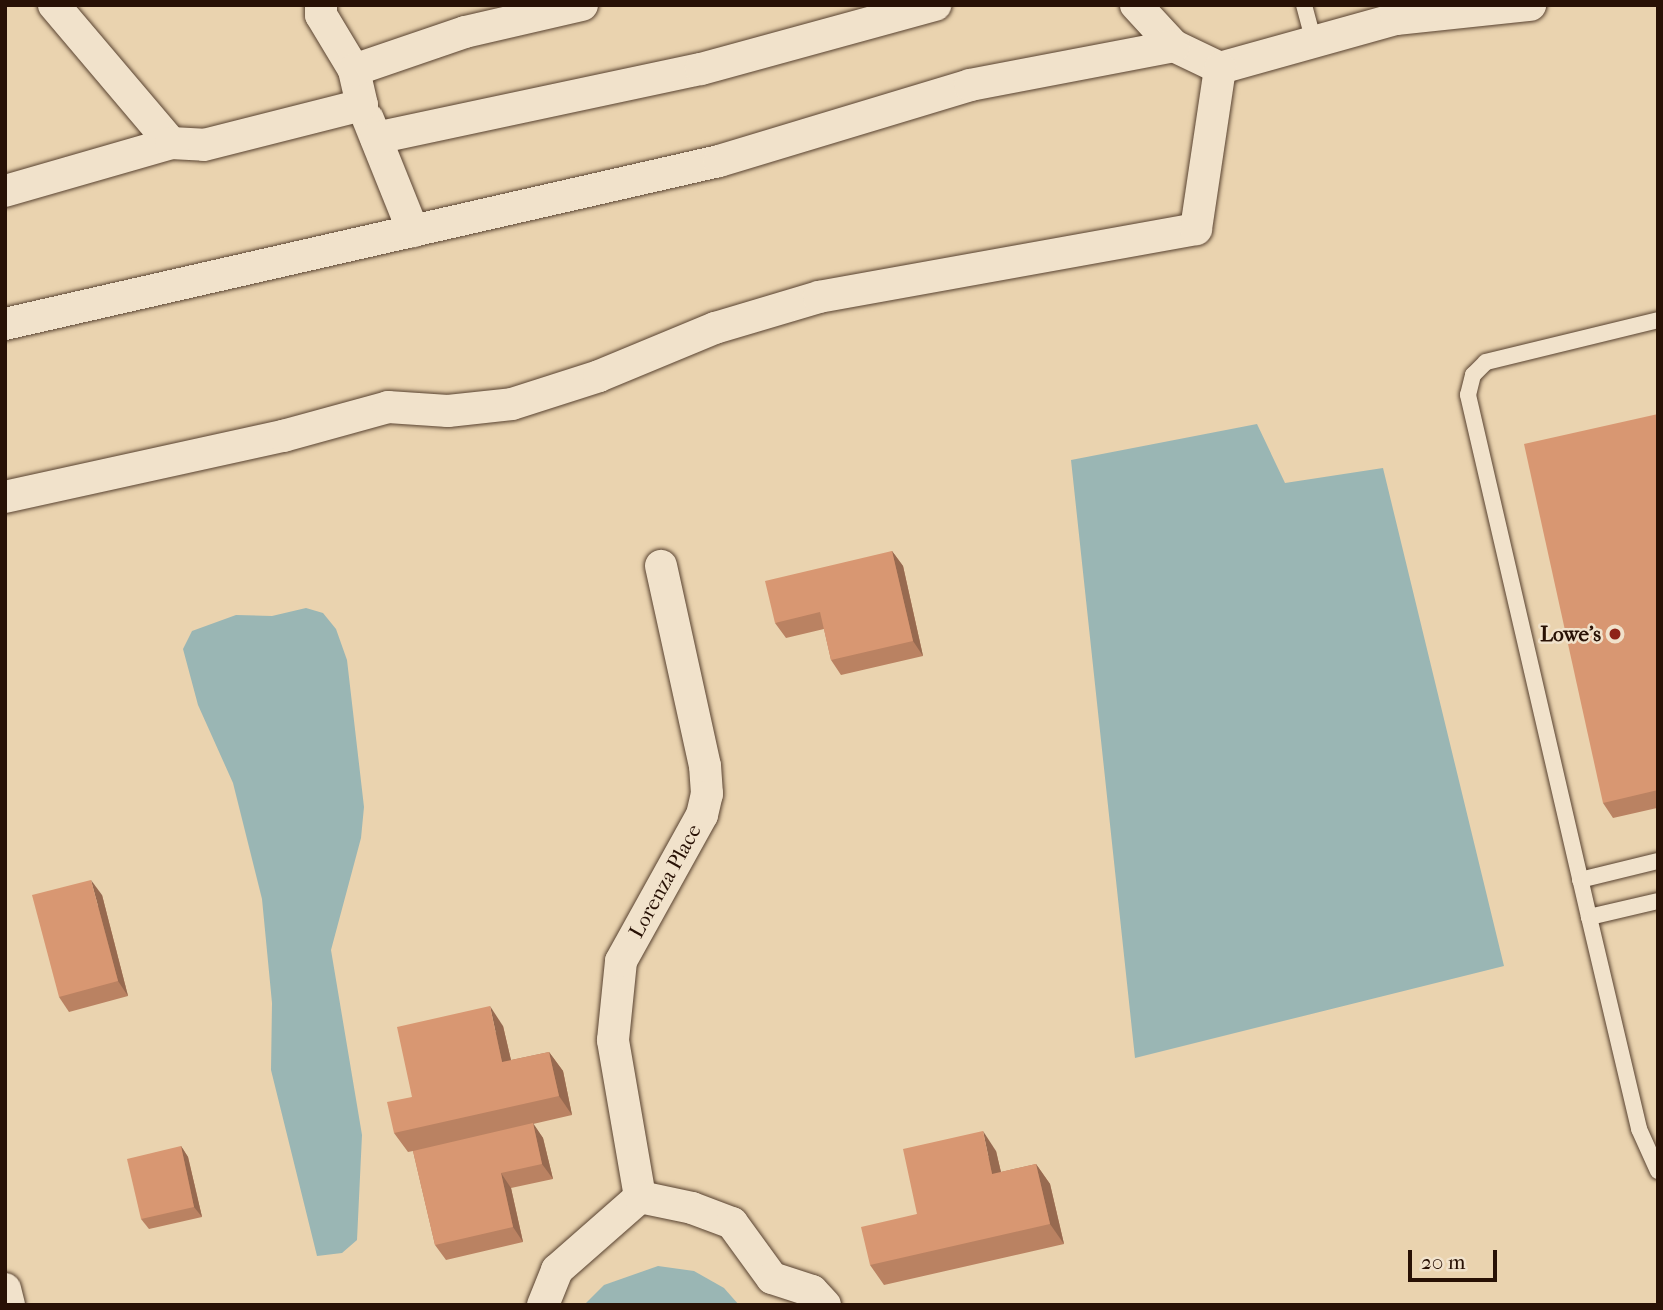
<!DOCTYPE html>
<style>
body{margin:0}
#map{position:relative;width:1663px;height:1310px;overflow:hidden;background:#ead3af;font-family:"IM FELL French Canon",serif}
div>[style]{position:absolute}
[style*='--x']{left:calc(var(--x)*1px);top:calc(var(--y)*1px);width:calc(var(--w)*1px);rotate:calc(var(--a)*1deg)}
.water>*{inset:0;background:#9ab6b4}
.roads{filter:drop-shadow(0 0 2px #584230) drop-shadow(0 0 2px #584230)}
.service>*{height:16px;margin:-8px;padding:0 8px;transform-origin:8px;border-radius:8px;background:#f1e2cb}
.minor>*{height:32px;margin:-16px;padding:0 16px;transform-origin:16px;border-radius:16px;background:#f1e2cb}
.wall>*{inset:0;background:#ba8262}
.shaded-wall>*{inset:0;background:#976a50}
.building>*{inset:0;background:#d89772}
.dots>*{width:19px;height:19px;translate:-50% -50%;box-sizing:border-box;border:4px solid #f1e2cb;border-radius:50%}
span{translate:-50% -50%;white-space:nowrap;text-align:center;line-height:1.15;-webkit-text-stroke:5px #f1e2cb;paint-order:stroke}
.poi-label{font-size:21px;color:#281105;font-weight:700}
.right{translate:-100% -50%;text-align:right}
.street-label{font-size:21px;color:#281105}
.frame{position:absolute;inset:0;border:7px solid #281105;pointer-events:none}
.scale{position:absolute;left:1408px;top:1250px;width:89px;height:32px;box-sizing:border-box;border:4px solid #281105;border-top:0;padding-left:9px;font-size:21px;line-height:24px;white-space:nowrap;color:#281105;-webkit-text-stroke:5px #f1e2cb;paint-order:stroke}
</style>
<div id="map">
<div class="water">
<i style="clip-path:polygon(1257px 424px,1285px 483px,1383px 468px,1504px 966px,1135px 1058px,1071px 460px)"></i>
<i style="clip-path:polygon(306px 608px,323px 613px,336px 629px,347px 660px,364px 807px,361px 838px,331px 950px,362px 1135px,357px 1240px,342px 1253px,317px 1256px,271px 1070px,272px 1003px,262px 899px,233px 783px,198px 705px,183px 649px,192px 631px,236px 615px,272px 616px)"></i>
<i style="clip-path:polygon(658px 1266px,694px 1271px,724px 1288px,739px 1305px,584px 1305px,604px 1285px)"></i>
</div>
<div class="roads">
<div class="service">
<i style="--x:1304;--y:5;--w:38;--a:75"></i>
<i style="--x:1580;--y:880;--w:80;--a:-13.7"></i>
<i style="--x:1658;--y:901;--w:71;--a:166.9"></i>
<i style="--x:1589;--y:917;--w:218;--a:76.7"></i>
<i style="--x:1639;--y:1129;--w:46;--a:65.7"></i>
<i style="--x:1589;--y:917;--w:536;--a:-103.05"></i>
<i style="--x:1468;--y:395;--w:21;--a:-76"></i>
<i style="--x:1473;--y:375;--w:18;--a:-45"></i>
<i style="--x:1486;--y:362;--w:177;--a:-13.7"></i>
</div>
<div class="minor">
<i style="--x:54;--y:5;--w:181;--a:49.7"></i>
<i style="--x:321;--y:5;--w:10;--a:90"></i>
<i style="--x:321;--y:15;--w:64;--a:59"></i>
<i style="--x:1136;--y:5;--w:56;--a:47.2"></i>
<i style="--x:1174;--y:46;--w:51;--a:25.6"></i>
<i style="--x:1220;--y:68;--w:183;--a:-15.6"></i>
<i style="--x:1396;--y:19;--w:135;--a:-6"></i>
<i style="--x:368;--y:119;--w:121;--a:68.1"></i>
<i style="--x:376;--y:138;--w:332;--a:-12"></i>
<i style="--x:701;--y:69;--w:243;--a:-15.3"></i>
<i style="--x:5;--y:191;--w:173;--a:-16.1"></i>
<i style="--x:171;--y:143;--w:33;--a:3"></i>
<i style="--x:204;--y:145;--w:163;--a:-14.2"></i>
<i style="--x:362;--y:105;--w:36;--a:-103"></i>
<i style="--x:354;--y:70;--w:117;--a:-18.9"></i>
<i style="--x:465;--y:32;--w:120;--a:-13"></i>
<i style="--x:5;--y:324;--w:732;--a:-12.86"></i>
<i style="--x:719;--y:161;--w:262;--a:-16.8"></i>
<i style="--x:970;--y:85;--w:208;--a:-10.8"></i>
<i style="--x:5;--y:497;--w:285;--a:-12.4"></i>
<i style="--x:283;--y:436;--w:109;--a:-15.4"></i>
<i style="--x:388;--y:407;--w:60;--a:3.8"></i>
<i style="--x:448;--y:411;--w:64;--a:-6.2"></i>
<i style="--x:512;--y:404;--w:91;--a:-17.8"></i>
<i style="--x:599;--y:376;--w:126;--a:-22.5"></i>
<i style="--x:715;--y:328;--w:109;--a:-16.6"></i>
<i style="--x:819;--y:297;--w:383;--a:-10.2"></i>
<i style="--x:1196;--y:229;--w:163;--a:-81.5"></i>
<i style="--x:640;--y:1197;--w:159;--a:-99.8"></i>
<i style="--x:613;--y:1040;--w:79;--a:-84.2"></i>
<i style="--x:621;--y:961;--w:167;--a:-61"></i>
<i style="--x:702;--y:815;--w:22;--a:-77"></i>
<i style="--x:707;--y:794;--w:28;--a:-94"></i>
<i style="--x:705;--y:766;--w:205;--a:-102.4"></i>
<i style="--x:5;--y:1289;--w:16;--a:76"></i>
<i style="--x:543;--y:1305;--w:38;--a:-68"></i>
<i style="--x:557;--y:1270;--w:111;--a:-41.3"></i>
<i style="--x:640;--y:1197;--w:53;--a:11.9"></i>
<i style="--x:692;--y:1208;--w:43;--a:20.6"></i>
<i style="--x:732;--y:1223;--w:68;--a:54"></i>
<i style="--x:772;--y:1278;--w:42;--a:18"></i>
<i style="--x:812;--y:1291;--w:19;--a:47"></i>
</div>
</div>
<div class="wall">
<i style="clip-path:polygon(1658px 414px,1658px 812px,1657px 808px,1613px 818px,1603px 803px)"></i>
<i style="clip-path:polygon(892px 551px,903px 566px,923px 656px,841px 675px,831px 660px,824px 629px,786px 638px,775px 623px)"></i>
<i style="clip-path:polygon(102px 895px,128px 996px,69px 1012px,59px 997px)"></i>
<i style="clip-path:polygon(503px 1026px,511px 1060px,549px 1052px,563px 1071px,572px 1115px,533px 1124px,543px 1138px,553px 1179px,511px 1188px,523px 1242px,446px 1260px,435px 1245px,413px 1151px,408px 1152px,394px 1133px,412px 1097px)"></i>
<i style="clip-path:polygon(181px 1146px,188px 1157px,202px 1217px,149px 1229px,141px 1219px)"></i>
<i style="clip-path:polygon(996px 1151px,1001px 1172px,1036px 1164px,1050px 1184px,1064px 1244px,884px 1285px,870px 1265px,917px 1214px)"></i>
</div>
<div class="shaded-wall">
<i style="clip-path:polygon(892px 551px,903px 566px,923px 656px,913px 641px)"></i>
<i style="clip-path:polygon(91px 880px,102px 895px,128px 996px,118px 981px)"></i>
<i style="clip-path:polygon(490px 1006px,503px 1026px,516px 1082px,502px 1062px)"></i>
<i style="clip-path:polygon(549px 1052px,563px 1071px,572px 1115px,559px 1096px)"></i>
<i style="clip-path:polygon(533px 1123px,543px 1138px,553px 1179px,542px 1164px)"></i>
<i style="clip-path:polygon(983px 1131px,996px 1151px,1006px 1194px,992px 1174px)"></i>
<i style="clip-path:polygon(181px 1146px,188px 1157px,202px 1217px,194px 1207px)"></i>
<i style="clip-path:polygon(1036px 1164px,1050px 1184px,1064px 1244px,1050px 1224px)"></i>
<i style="clip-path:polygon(501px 1173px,511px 1188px,523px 1242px,513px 1227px)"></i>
</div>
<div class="building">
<i style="clip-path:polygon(1658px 414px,1658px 790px,1603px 803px,1524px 444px)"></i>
<i style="clip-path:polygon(892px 551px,913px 641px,831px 660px,820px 612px,775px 623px,765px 581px)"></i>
<i style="clip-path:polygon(91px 880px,118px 981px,59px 997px,32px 895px)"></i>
<i style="clip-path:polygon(490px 1006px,502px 1062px,549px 1052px,559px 1096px,394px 1133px,387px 1102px,412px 1097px,397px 1027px)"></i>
<i style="clip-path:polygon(533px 1123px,542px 1164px,501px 1173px,513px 1227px,435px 1245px,413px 1151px)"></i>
<i style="clip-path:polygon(983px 1131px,992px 1174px,1036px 1164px,1050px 1224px,870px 1265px,861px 1227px,917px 1214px,903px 1149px)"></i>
<i style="clip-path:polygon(181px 1146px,194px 1207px,141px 1219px,127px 1159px)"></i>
</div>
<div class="dots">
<i style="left:1615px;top:634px;background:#8f2418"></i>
</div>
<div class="poi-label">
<span class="right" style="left:1601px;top:634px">Lowe's</span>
</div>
<div class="street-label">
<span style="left:665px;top:881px;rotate:-61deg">Lorenza Place</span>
</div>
<div class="frame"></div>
<div class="scale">20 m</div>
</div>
